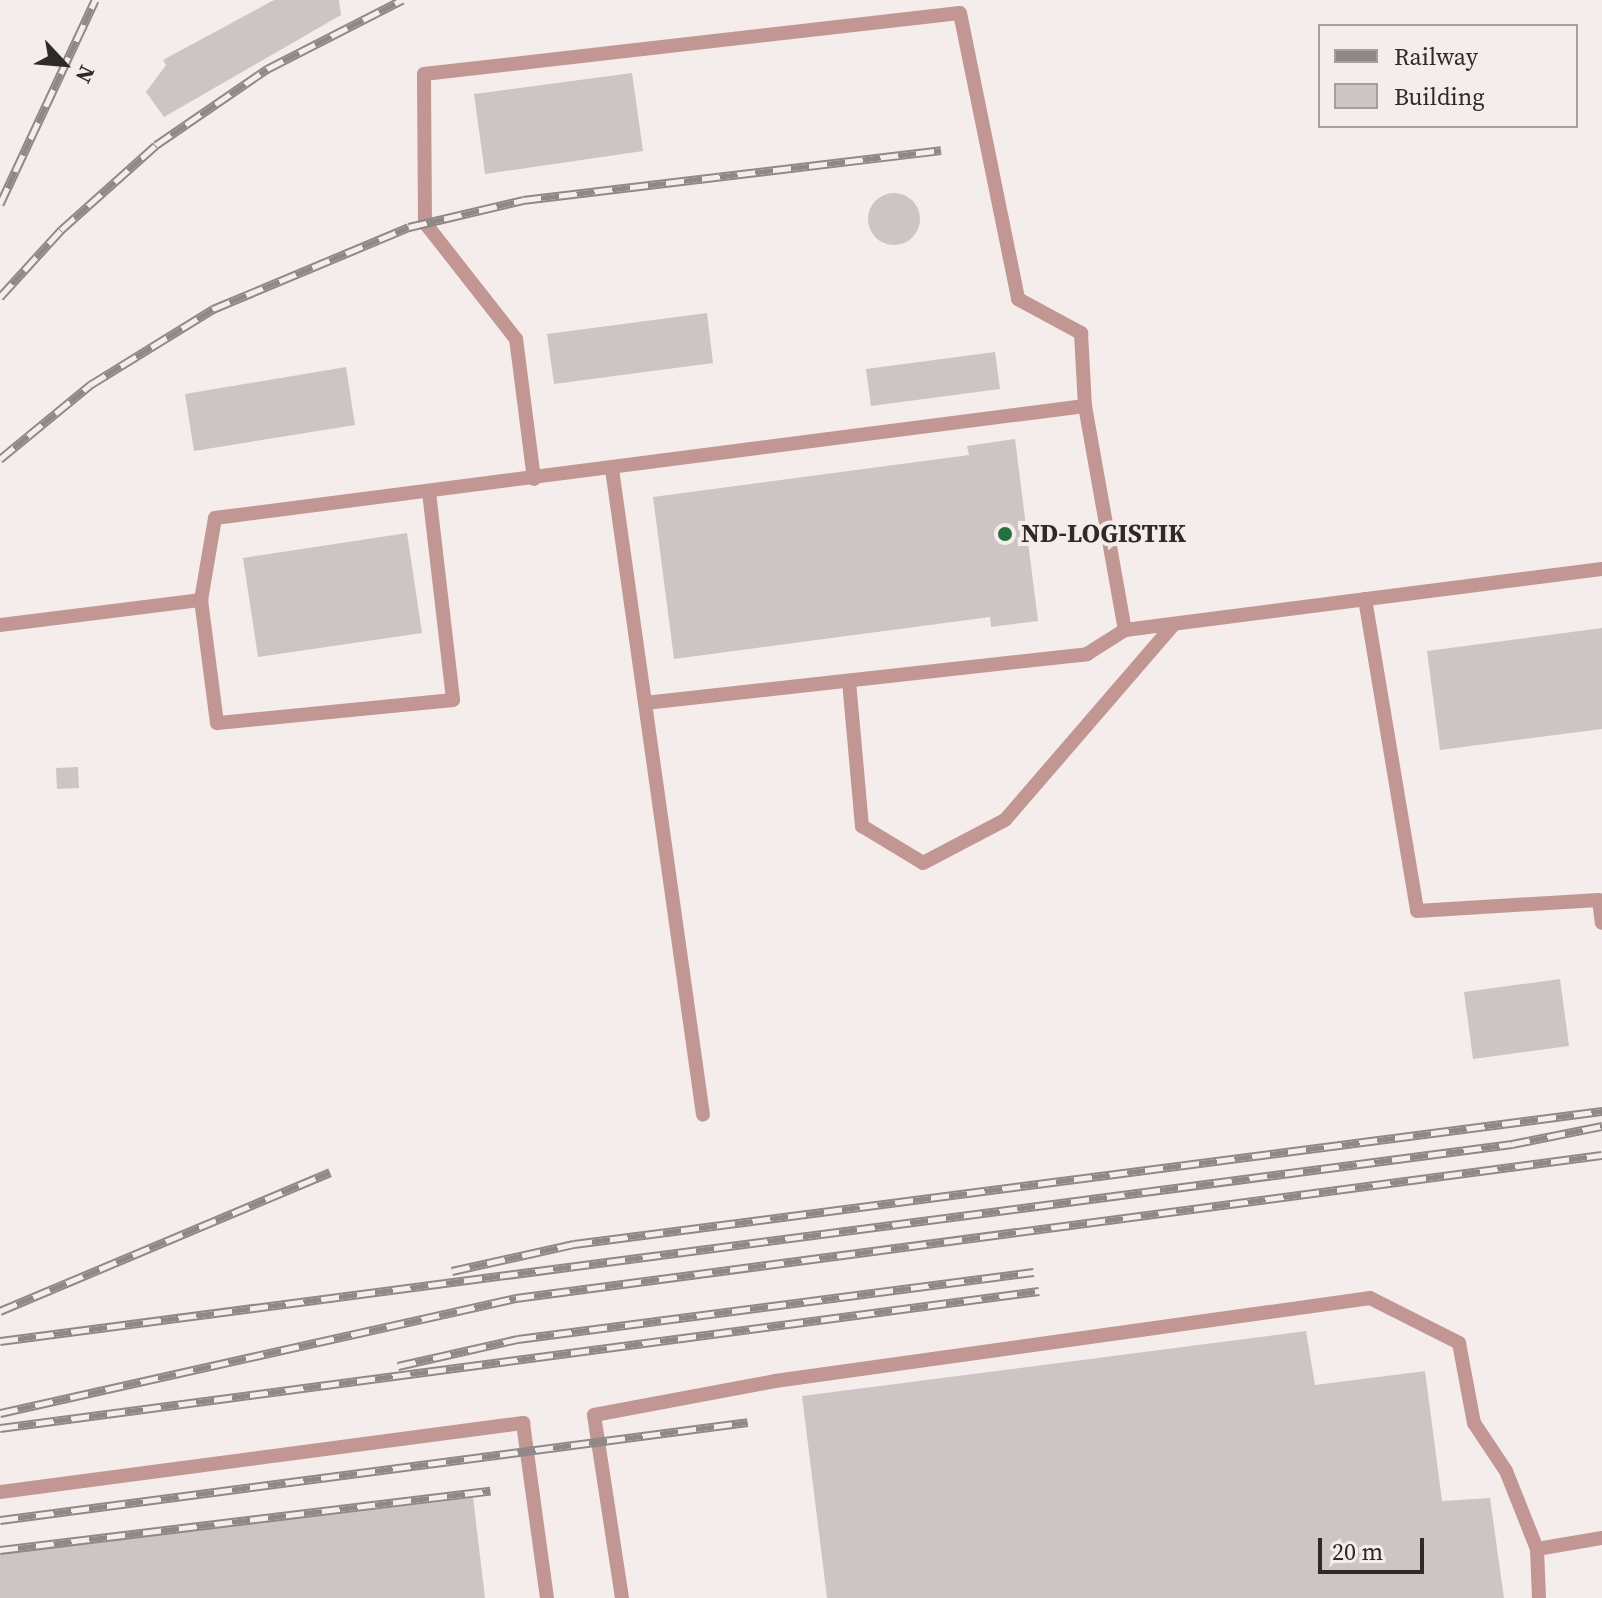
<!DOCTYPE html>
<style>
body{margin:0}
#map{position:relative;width:1602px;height:1598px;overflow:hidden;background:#f5edec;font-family:"Source Serif 4",serif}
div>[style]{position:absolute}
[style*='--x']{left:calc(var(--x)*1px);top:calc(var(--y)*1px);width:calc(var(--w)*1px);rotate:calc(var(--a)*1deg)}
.building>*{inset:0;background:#cdc5c5}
.round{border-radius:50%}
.lane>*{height:14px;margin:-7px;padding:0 7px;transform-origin:7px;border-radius:7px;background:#c29793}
.rail>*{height:9px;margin-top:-4.5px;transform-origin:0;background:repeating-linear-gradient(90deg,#f5edec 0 18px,#8e8988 0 36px);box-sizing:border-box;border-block:2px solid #8e8988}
.dots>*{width:22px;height:22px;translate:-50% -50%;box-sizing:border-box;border:4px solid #f5edec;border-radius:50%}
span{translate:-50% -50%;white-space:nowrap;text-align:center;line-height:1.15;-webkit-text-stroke:8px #f5edec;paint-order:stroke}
.poi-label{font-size:26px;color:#2d2a29;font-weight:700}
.left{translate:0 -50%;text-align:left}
.legend{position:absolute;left:1318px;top:24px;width:260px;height:104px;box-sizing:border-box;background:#f5edec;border:2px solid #a59f9e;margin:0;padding:10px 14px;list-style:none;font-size:24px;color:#2d2a29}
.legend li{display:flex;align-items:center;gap:16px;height:40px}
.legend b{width:40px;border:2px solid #a59f9e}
.north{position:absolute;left:24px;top:24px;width:80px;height:80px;-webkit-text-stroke:6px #f5edec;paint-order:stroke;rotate:116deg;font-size:22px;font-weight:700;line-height:32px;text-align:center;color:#2d2a29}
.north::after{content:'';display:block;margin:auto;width:28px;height:36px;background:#2d2a29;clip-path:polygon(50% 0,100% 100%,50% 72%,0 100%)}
.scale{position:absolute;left:1318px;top:1538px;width:106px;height:36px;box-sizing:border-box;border:4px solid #2d2a29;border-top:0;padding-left:10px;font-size:24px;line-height:28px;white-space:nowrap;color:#2d2a29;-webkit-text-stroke:6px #f5edec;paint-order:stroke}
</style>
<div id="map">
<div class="building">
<i style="clip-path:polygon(274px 0,339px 0,341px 15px,164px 117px,146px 92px,166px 65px,163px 60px)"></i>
<i style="clip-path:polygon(632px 73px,643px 151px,485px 174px,474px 94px)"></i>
<i class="round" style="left:868px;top:193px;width:52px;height:52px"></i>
<i style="clip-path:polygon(707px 313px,713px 363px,554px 384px,547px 334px)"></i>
<i style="clip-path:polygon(995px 352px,1000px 389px,871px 406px,866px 369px)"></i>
<i style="clip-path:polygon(346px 367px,355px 425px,194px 451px,185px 394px)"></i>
<i style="clip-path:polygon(1015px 439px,1038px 621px,991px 627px,990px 617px,674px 659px,653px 497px,969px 455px,967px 446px)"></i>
<i style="clip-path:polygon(407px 533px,422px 633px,258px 657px,243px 558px)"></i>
<i style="clip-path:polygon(1602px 628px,1602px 729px,1440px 750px,1427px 651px)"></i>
<i style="clip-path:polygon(78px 767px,79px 788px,57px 789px,56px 768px)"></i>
<i style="clip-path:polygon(1560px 979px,1569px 1046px,1473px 1059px,1464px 992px)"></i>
<i style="clip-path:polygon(1306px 1331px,1315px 1385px,1425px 1371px,1442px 1501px,1490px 1498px,1504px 1598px,827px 1598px,802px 1396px)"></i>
<i style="clip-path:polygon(473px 1497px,485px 1598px,0 1598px,0 1551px)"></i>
</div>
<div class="lane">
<i style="--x:612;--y:469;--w:652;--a:81.98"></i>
<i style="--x:534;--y:479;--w:141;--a:-97.3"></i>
<i style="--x:516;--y:339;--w:147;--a:-128.1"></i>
<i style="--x:425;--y:223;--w:149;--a:-90.4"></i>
<i style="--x:424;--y:74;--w:539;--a:-6.49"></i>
<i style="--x:960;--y:13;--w:292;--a:78.5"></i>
<i style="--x:1018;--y:299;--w:72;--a:28.4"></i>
<i style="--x:1081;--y:333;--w:73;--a:86.9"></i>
<i style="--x:429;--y:492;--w:209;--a:83.4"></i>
<i style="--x:453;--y:700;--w:237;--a:174.4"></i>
<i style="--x:217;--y:723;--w:124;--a:-97.4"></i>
<i style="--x:201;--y:600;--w:83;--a:-80.3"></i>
<i style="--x:215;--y:518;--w:877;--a:-7.34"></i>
<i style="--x:1085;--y:406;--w:228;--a:79.9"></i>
<i style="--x:1125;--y:630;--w:481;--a:-7.3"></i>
<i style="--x:1365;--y:599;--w:316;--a:80.5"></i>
<i style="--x:1417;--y:911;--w:182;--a:-3.5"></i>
<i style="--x:1599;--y:900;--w:23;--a:83"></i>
<i style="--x:0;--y:625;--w:203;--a:-7.1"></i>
<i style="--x:849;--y:681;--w:146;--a:84.9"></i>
<i style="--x:862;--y:826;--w:71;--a:31.2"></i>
<i style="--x:923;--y:863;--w:93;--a:-27.7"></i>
<i style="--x:1005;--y:820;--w:259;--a:-49.2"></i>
<i style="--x:645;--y:703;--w:445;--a:-6.3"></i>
<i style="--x:1087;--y:654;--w:45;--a:-32.3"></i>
<i style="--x:0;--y:1492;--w:528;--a:-7.52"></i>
<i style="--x:523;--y:1423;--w:177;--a:82.2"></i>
<i style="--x:1537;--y:1549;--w:66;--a:-9.6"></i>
<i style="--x:622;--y:1598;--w:185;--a:-98.7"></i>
<i style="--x:594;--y:1415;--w:184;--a:-10.6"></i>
<i style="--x:775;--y:1381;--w:601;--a:-7.94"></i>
<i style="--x:1370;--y:1298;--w:100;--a:26.8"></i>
<i style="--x:1459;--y:1343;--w:81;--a:79.4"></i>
<i style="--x:1474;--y:1423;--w:58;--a:56.3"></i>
<i style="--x:1506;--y:1471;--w:84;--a:68.3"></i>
<i style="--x:1537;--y:1549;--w:49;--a:87.7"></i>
</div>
<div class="rail">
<i style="--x:0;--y:204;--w:225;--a:-65"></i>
<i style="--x:0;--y:297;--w:91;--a:-47.7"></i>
<i style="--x:61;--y:230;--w:127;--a:-41.8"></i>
<i style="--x:156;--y:145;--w:135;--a:-34.4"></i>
<i style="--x:267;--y:69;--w:152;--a:-27.1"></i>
<i style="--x:0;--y:459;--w:117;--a:-39.4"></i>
<i style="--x:90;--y:385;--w:145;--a:-31.7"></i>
<i style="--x:213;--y:309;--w:212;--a:-22.7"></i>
<i style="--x:409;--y:227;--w:117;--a:-13.3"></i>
<i style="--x:523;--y:200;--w:421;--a:-6.8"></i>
<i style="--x:452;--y:1271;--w:125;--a:-12.5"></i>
<i style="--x:574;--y:1244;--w:1037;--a:-7.37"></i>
<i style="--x:0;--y:1311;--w:358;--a:-22.8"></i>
<i style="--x:0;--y:1341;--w:1525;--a:-7.42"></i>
<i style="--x:1512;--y:1144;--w:92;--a:-11.3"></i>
<i style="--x:398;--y:1366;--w:123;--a:-12.7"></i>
<i style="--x:518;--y:1339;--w:520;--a:-7.4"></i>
<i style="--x:0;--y:1413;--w:529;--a:-12.56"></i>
<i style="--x:516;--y:1298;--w:1095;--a:-7.5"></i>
<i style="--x:0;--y:1428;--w:1048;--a:-7.51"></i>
<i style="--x:0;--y:1520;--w:754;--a:-7.46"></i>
<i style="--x:0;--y:1550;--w:494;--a:-6.9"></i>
</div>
<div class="dots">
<i style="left:1005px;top:534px;background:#237140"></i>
</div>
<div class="poi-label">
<span class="left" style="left:1021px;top:534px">ND-LOGISTIK</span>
</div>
<ul class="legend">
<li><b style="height:10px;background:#8e8988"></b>Railway</li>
<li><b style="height:22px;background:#cdc5c5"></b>Building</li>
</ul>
<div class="north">N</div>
<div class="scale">20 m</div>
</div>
